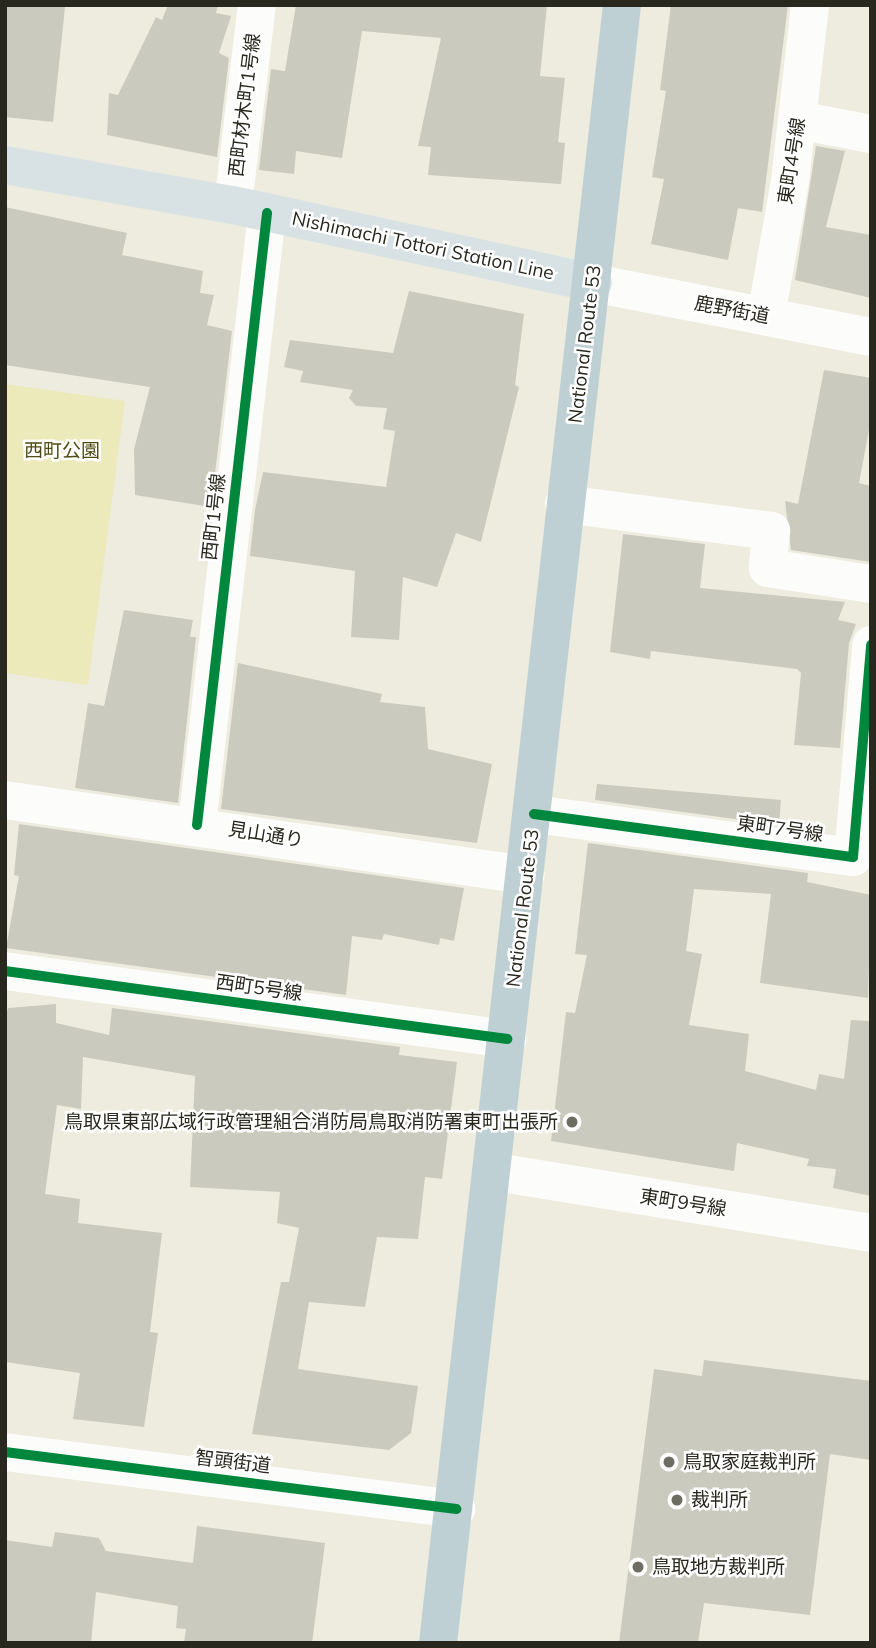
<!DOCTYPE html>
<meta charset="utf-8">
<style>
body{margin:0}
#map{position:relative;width:876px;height:1648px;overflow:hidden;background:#edecde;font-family:Mulish,"Noto Sans JP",sans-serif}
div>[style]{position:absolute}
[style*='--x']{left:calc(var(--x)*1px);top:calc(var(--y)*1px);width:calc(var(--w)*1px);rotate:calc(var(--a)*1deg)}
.green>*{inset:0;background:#ece9bb}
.building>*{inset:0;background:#cbcabf}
.minor>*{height:38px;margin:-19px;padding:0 19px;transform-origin:19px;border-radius:19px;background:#fcfcfa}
.major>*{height:38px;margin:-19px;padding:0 19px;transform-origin:19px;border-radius:19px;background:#d8e2e4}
.highway>*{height:38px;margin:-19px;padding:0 19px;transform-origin:19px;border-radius:19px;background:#bfd0d5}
.cycleway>*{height:10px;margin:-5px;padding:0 5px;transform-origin:5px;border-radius:5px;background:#00873e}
.dots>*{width:19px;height:19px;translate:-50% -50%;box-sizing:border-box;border:4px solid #fff;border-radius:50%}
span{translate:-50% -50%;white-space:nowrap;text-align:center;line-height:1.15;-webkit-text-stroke:5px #fff;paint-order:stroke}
.street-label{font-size:19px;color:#29281f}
.park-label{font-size:19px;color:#504c13}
.poi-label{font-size:19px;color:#29281f}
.right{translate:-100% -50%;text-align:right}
.left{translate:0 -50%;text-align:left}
.frame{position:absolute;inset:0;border:7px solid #29281f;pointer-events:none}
</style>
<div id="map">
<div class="green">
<i style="clip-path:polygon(5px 384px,125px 401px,88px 685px,5px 673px)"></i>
</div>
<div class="building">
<i style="clip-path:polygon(5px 5px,65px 7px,53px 122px,5px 117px)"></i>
<i style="clip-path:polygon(168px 5px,218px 5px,216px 13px,231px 16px,219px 53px,229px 58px,217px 157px,107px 135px,109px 93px,118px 95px,156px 17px,162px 20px)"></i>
<i style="clip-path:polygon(296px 5px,547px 5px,540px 76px,565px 78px,558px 142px,565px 143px,561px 184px,428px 175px,431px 147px,418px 146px,441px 38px,362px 31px,342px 158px,296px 151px,294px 174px,259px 170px,271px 69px,285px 71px)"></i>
<i style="clip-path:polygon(671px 5px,788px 5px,762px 212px,738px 208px,728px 260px,651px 244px,664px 179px,652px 177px,666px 91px,660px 90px)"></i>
<i style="clip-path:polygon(816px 146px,845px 151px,826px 227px,871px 235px,871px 298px,795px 280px)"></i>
<i style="clip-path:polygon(5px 207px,127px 233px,122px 255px,203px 271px,200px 293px,214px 295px,207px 325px,232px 331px,211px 507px,135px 495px,134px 449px,150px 387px,5px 365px)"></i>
<i style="clip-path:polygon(409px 291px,524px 314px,515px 385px,519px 387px,481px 542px,456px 533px,437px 587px,403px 577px,399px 640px,351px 637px,355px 571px,250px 556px,255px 510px,263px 472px,386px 487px,395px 431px,383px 429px,387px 408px,356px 406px,349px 398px,353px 390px,300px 382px,303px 371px,284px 367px,290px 340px,393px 353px)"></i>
<i style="clip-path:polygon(824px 370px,871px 378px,871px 419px,859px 483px,871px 486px,871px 562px,791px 550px,785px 501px,798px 504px)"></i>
<i style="clip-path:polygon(623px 534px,705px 544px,700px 588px,845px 602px,838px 620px,856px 624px,849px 643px,840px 748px,794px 745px,801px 673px,797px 669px,651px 651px,650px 659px,610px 652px)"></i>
<i style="clip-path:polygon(124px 610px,193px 620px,190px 637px,196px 637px,178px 803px,75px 788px,88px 703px,104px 706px)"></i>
<i style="clip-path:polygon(238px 663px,382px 694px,380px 702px,425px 707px,428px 749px,492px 764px,477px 843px,221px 809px)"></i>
<i style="clip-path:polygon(597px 784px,781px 800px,779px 825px,595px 800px)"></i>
<i style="clip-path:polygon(19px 824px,464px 888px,454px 941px,440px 938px,439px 945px,384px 934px,382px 940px,352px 936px,346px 995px,6px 948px,19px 876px,14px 875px)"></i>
<i style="clip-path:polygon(588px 843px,808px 873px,807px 882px,871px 895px,868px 998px,760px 983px,771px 894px,694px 889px,686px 951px,702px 954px,689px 1025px,749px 1034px,745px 1071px,816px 1090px,819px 1074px,844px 1079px,851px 1020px,871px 1021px,871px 1196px,833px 1188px,836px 1169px,807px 1166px,809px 1159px,737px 1143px,734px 1171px,551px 1141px,566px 1012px,575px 1013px,587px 955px,575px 954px)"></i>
<i style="clip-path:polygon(56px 1004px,56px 1023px,109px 1035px,112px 1008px,400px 1047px,399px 1055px,457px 1062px,442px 1179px,425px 1177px,418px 1239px,377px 1237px,365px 1307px,309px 1302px,298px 1369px,418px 1386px,411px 1433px,389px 1450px,252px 1434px,281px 1282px,289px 1282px,299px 1228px,277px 1223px,280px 1192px,190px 1187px,195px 1076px,83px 1057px,81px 1109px,57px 1105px,45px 1194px,80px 1199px,78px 1223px,162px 1233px,150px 1332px,158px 1333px,144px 1427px,73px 1419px,80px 1373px,5px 1362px,5px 1020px,8px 1008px)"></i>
<i style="clip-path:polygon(704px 1360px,871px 1381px,871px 1460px,830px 1454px,810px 1615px,704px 1603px,698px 1643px,619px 1643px,654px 1369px,702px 1376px)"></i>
<i style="clip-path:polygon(197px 1526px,325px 1543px,312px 1643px,184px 1643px,186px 1629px,176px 1628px,178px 1606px,96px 1592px,91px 1643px,5px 1643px,5px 1540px,52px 1547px,55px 1532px,99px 1538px,106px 1551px,193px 1563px)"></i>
</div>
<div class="minor">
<i style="--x:798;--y:120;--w:74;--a:10.9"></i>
<i style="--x:233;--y:205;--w:201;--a:-83.2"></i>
<i style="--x:593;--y:283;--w:283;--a:11"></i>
<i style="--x:766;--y:316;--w:137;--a:-79.9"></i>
<i style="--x:790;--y:181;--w:177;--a:-83.5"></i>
<i style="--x:564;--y:504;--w:209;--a:7.4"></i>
<i style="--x:771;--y:531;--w:37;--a:95"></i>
<i style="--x:768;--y:568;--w:104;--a:8.8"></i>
<i style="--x:5;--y:800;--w:526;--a:8.19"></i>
<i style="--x:534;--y:814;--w:322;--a:7.7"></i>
<i style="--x:853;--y:857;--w:213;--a:-85.1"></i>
<i style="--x:197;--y:825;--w:616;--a:-83.47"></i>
<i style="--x:5;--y:971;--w:507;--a:7.71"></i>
<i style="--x:495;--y:1172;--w:381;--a:9.2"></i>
<i style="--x:5;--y:1452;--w:455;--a:7.2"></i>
</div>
<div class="major">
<i style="--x:5;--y:165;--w:231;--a:10"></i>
<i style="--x:233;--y:205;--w:368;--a:12.2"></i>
</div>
<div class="highway">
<i style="--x:438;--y:1643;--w:1648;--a:-83.59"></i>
</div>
<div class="cycleway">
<i style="--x:534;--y:814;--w:322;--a:7.7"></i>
<i style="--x:853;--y:857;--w:213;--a:-85.1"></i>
<i style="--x:197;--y:825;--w:616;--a:-83.47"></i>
<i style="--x:5;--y:971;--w:507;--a:7.71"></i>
<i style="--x:5;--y:1452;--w:455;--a:7.2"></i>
</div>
<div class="dots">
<i style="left:572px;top:1122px;background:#6e6d62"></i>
<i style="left:669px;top:1462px;background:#6e6d62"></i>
<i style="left:677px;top:1500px;background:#6e6d62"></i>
<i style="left:638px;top:1567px;background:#6e6d62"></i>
</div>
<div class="street-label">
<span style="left:245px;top:105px;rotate:-83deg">西町材木町1号線</span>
<span style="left:792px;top:161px;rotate:-81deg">東町4号線</span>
<span style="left:423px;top:246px;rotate:12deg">Nishimachi Tottori Station Line</span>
<span style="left:732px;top:310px;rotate:11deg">鹿野街道</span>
<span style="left:585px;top:344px;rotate:-83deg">National Route 53</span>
<span style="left:214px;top:517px;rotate:-84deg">西町1号線</span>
<span style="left:780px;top:829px;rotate:8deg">東町7号線</span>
<span style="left:266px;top:835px;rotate:9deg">見山通り</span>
<span style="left:523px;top:908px;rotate:-83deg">National Route 53</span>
<span style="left:259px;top:988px;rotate:8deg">西町5号線</span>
<span style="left:683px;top:1203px;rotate:9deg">東町9号線</span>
<span style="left:233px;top:1462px;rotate:7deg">智頭街道</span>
</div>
<div class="park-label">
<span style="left:62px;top:451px">西町公園</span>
</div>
<div class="poi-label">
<span class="right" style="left:558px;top:1122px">鳥取県東部広域行政管理組合消防局鳥取消防署東町出張所</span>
<span class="left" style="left:683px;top:1462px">鳥取家庭裁判所</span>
<span class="left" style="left:691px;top:1500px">裁判所</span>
<span class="left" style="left:652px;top:1567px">鳥取地方裁判所</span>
</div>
<div class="frame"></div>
</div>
